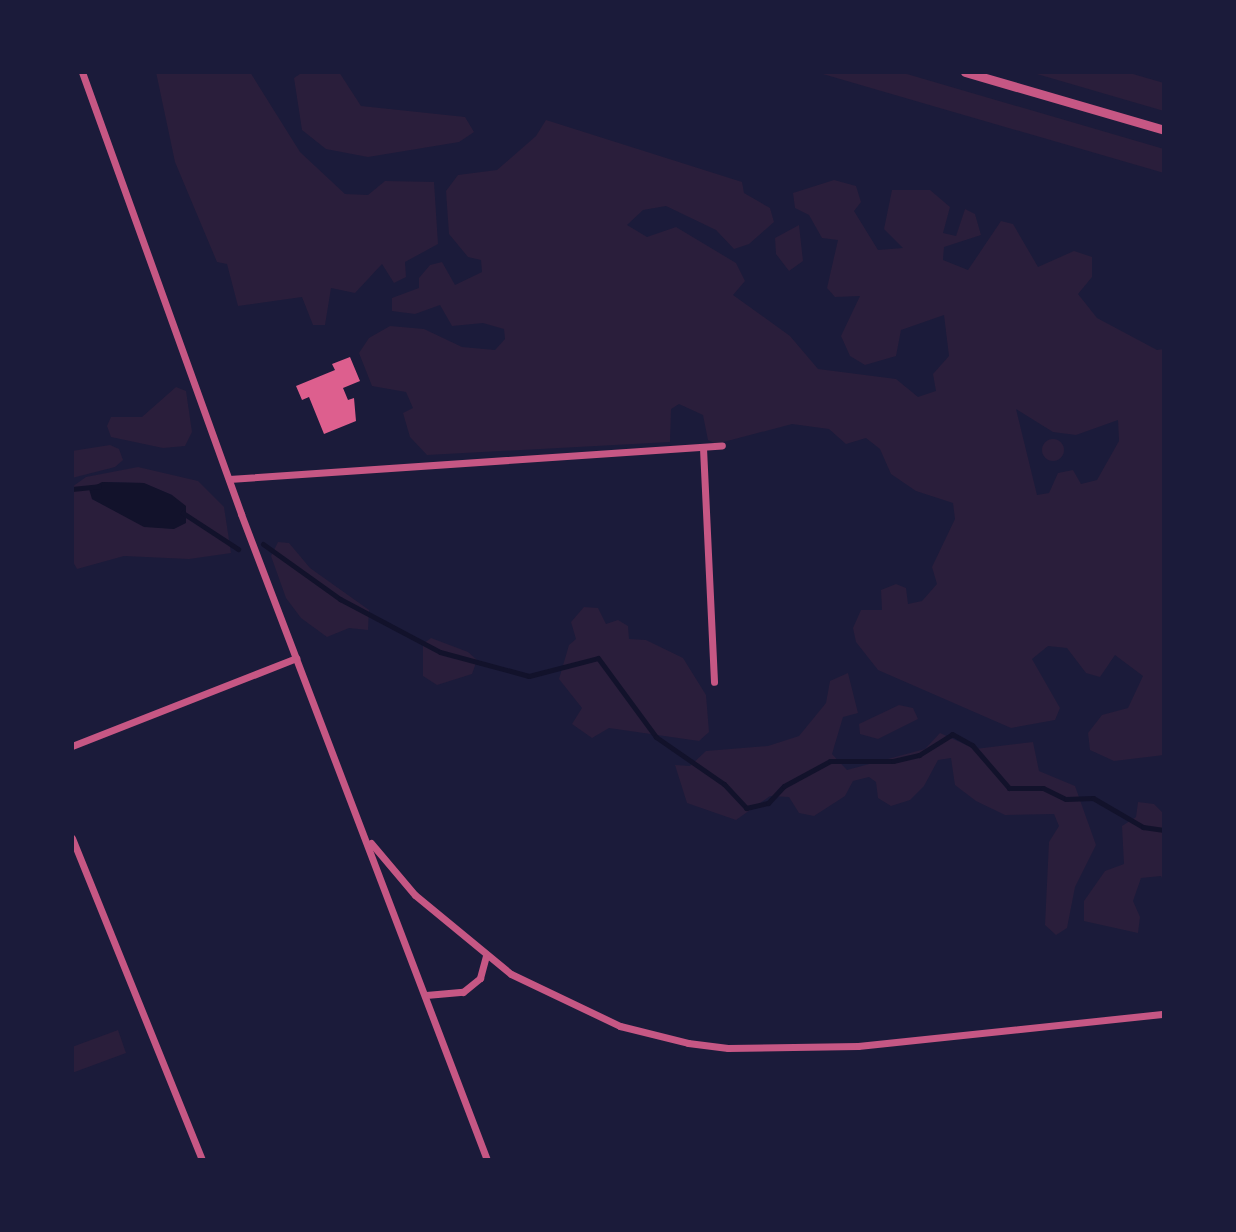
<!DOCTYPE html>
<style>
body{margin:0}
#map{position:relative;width:1236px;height:1232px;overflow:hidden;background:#1b1b3a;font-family:"Roboto Condensed",sans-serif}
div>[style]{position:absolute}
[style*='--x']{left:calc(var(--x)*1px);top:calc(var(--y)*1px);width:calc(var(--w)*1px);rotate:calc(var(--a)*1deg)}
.green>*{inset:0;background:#2a1e3b}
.round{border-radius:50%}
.water>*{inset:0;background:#12122b}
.stream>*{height:5px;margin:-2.5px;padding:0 2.5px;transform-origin:2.5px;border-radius:2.5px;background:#12122b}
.building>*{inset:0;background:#dd5f8e}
.minor>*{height:7px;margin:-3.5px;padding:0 3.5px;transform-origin:3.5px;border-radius:3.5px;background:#c65784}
.tertiary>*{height:9px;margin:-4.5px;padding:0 4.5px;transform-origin:4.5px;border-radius:4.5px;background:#c65784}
span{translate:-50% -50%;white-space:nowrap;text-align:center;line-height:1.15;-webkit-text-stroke:8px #1b1b3a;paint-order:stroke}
.frame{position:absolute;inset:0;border:74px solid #1b1b3a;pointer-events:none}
</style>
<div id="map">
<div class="green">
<i style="clip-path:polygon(156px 72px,250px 72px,300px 152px,345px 194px,368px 195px,385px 181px,434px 182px,438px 244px,405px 262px,406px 277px,394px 283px,382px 264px,355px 293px,331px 288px,325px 325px,313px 325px,302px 297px,238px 306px,227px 264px,217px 262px,175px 162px)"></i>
<i style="clip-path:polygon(303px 72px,339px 72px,361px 106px,465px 117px,474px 132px,459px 142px,368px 157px,326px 149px,302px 130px,294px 78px)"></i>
<i style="clip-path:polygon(816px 72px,900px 72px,1164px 149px,1164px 173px)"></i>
<i style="clip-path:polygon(1030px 72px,1126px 72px,1164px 83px,1164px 111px)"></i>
<i style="clip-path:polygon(evenodd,546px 120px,742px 182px,744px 193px,770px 208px,774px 222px,749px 244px,734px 249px,716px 230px,666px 206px,643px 210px,627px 225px,647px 237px,676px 227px,736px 263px,745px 281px,733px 295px,790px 336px,818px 369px,896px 379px,918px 397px,936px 391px,933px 374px,949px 356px,944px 315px,901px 330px,896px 356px,865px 365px,850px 356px,841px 336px,860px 296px,835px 297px,827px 288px,838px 240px,822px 238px,809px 215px,795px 208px,793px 193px,834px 180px,856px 186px,861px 202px,854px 211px,878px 250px,903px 248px,884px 229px,892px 190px,930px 190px,950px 207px,943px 233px,956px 236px,965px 209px,975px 214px,981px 235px,944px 247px,943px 260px,968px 270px,1001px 221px,1013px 224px,1038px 267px,1074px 251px,1092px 257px,1092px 277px,1078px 294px,1097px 318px,1157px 350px,1164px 349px,1164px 755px,1114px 761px,1090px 750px,1088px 733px,1102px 715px,1128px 708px,1143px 676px,1115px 655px,1100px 677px,1086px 673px,1067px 648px,1048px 646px,1032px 659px,1060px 708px,1055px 720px,1011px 728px,878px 670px,856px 642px,853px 628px,861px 610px,882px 610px,881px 590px,896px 584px,906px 588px,908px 604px,922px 601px,937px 584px,932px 567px,955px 519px,953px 503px,916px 491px,891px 474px,880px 449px,866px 438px,846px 444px,829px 429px,792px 424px,716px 444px,708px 440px,703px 415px,679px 404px,671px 409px,670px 442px,427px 455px,410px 437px,403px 413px,413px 408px,406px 392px,372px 386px,359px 353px,369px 338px,390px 326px,424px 329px,462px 347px,495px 350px,505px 339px,504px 329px,483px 323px,452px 326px,440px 305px,415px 314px,392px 311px,392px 298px,419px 288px,419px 278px,430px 265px,442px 262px,455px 285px,482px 272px,481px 260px,468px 257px,449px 234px,446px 191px,458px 175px,497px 170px,536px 136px,546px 120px,1016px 409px,1053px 432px,1076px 435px,1118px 420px,1119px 441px,1097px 480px,1081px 484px,1073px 470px,1058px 473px,1049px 493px,1037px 495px,1016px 409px)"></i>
<i style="clip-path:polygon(799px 225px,803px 261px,789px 271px,776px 254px,775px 238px)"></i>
<i style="clip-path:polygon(176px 387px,186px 391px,192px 432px,185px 446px,163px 448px,111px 437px,107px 426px,111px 417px,142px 417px)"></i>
<i class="round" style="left:1042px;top:439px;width:22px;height:22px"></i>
<i style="clip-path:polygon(110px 445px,119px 449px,123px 460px,115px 467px,72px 478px,72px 451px)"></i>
<i style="clip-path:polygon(evenodd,138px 467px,198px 481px,224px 507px,231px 553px,189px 559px,124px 556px,77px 569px,72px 560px,72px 487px,86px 477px,138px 467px,103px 482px,143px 483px,172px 495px,174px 529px,144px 526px,92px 499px,103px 482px)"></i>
<i style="clip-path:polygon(278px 542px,289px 543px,310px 568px,369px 610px,368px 630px,349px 628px,327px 637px,301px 618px,286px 598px,271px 556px)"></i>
<i style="clip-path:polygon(584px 607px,598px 608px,606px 624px,618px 620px,628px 626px,629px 639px,646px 640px,683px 658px,706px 695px,709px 732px,699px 741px,609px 728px,592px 738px,572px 724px,582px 708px,559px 679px,569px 645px,576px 639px,571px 622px)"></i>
<i style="clip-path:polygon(431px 638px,468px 652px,477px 660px,472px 674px,437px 685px,423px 676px,423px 644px)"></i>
<i style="clip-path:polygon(848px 673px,858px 713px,843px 717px,832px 754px,847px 770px,925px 749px,940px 733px,975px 749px,1033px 742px,1039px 771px,1075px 786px,1096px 845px,1075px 887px,1067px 928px,1056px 935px,1045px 925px,1049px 842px,1059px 826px,1054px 814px,1005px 815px,976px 801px,955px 785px,951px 758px,938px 760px,924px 786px,910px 800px,891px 806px,878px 798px,876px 782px,869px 777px,853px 781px,845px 796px,814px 816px,799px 813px,789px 797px,770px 796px,736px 820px,687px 803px,675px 765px,690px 766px,706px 751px,768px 746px,799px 736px,826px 703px,830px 681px)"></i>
<i style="clip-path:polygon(899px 705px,913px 708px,918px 719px,878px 739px,860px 734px,859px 724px)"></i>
<i style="clip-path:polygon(1138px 802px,1154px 804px,1164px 814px,1164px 882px,1161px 876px,1141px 878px,1133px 901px,1140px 917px,1138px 933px,1084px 921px,1084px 901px,1105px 871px,1124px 864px,1122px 826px,1136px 817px)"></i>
<i style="clip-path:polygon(118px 1030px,126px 1053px,72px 1073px,72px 1047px)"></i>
</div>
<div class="water">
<i style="clip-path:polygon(102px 482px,144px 483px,172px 495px,186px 506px,186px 523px,174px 529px,144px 527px,92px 499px,89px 489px)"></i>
</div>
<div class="stream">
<i style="--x:72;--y:489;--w:27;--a:-6"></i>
<i style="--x:183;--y:513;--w:66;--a:33.2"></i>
<i style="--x:263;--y:544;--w:95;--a:35.5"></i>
<i style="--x:340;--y:599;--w:113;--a:27.9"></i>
<i style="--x:440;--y:652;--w:92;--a:15.1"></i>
<i style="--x:529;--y:676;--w:71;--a:-14.6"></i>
<i style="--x:598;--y:658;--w:98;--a:53.7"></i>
<i style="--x:656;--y:737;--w:83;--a:34.7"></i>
<i style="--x:724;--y:784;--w:33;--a:47"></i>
<i style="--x:746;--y:808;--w:23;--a:-13"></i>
<i style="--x:768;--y:803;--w:23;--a:-47"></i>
<i style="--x:784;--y:786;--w:52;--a:-28.5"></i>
<i style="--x:830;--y:761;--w:63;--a:0"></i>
<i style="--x:893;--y:761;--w:27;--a:-13"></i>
<i style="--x:919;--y:755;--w:39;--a:-32"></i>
<i style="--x:952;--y:734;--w:23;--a:29"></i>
<i style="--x:972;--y:745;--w:57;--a:49.3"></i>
<i style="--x:1009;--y:788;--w:34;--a:0"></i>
<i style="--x:1043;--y:788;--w:25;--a:26"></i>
<i style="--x:1066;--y:799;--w:27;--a:-2"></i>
<i style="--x:1093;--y:798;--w:58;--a:30.1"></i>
<i style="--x:1143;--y:827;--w:21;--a:8"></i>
</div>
<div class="building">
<i style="clip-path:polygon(350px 357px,360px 381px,343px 388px,348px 400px,354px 398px,356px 421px,324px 434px,309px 397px,302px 400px,296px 386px,335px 370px,332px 364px)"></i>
</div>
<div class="minor">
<i style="--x:82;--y:72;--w:470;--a:70.2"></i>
<i style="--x:241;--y:514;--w:691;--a:69.15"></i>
<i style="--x:703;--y:448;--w:234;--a:87.3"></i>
<i style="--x:229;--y:479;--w:494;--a:-3.9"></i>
<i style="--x:72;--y:746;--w:241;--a:-21.4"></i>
<i style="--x:72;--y:838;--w:347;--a:68"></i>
<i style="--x:371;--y:843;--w:68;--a:49.8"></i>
<i style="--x:415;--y:895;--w:124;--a:39.5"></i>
<i style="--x:511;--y:974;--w:121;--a:25.5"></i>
<i style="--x:620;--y:1026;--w:70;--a:14"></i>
<i style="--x:688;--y:1043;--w:40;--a:7.1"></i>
<i style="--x:728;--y:1048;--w:130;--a:-0.9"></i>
<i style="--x:858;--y:1046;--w:308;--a:-6"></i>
<i style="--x:426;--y:995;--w:37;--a:-5"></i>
<i style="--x:463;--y:992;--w:22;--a:-39"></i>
<i style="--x:480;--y:978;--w:23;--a:-75"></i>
</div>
<div class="tertiary">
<i style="--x:965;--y:72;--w:207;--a:16.2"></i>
</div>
<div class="frame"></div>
</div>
